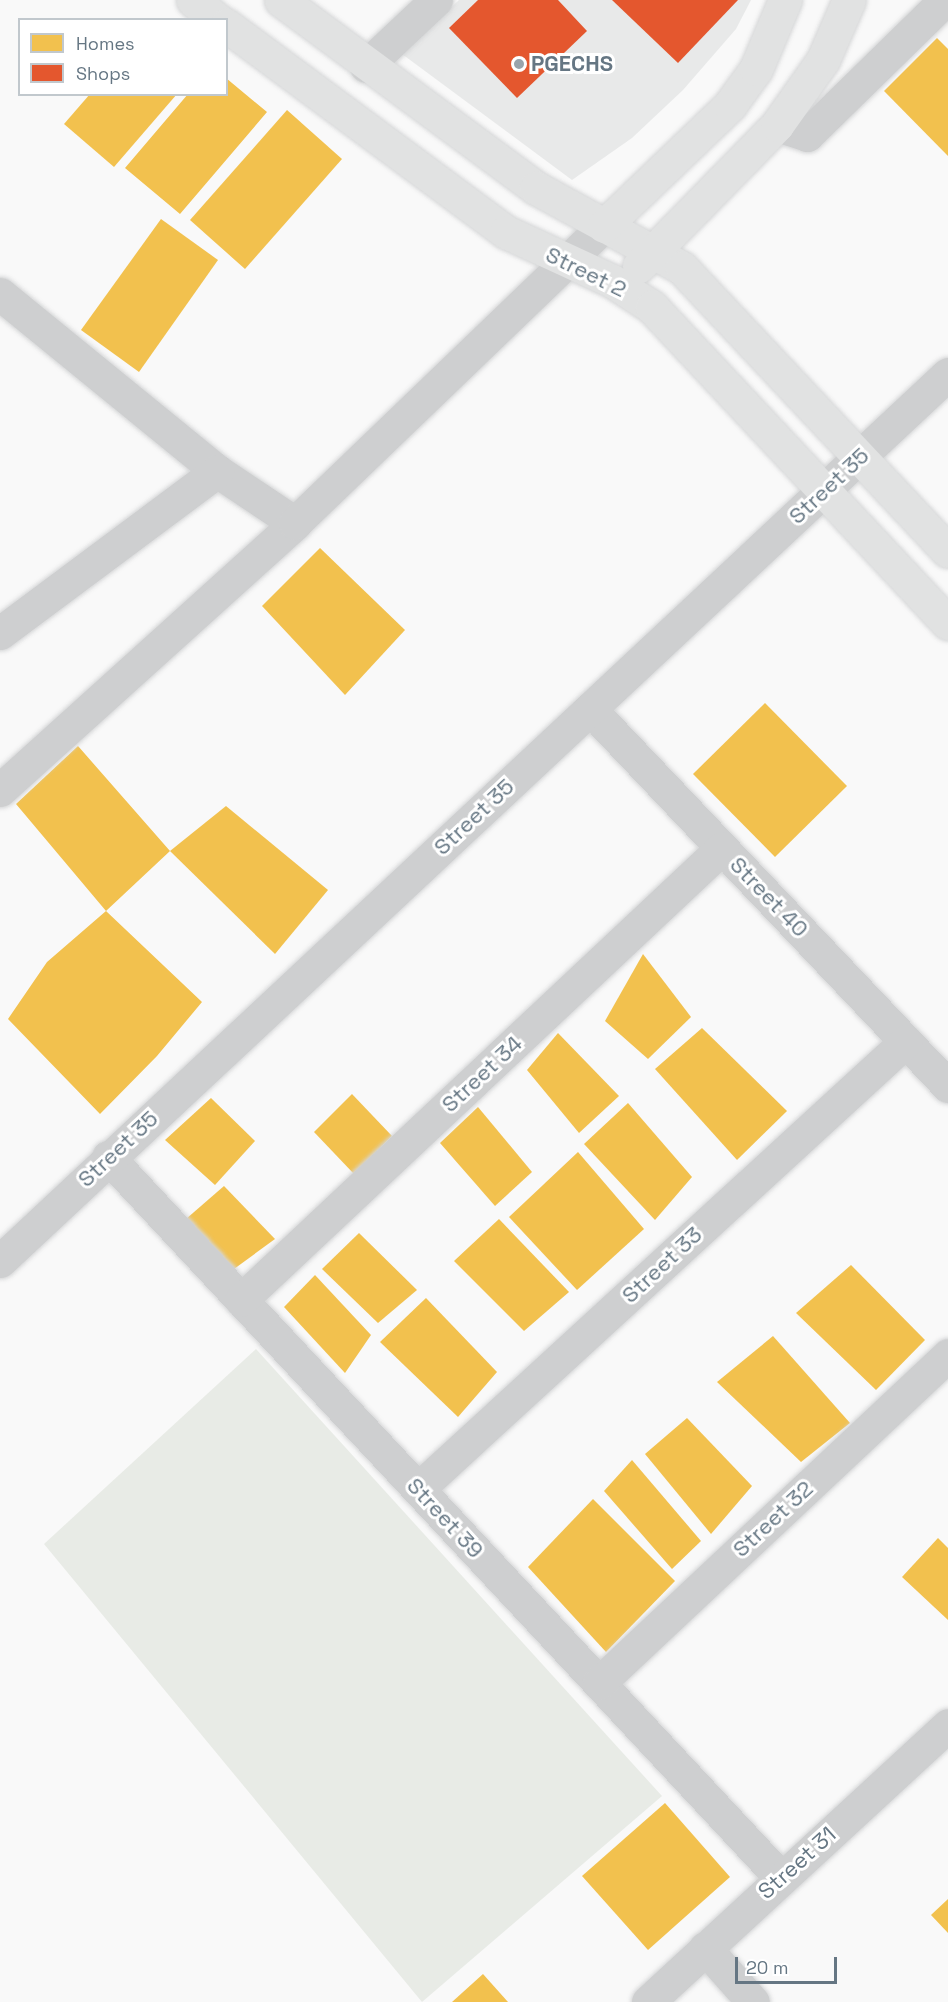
<!DOCTYPE html>
<style>
body{margin:0}
#map{position:relative;width:948px;height:2002px;overflow:hidden;background:#f9f9f9;font-family:"Space Grotesk",sans-serif}
div>[style]{position:absolute}
[style*='--x']{left:calc(var(--x)*1px);top:calc(var(--y)*1px);width:calc(var(--w)*1px);rotate:calc(var(--a)*1deg)}
.built>*{inset:0;background:#e8e9e9}
.green>*{inset:0;background:#e8ebe6}
.homes>*{inset:0;background:#f2c14e}
.shops>*{inset:0;background:#e4572e}
.roads{filter:drop-shadow(0 0 2px #d5d6d7) drop-shadow(0 0 2px #d5d6d7)}
.street>*{height:33px;margin:-16.5px;padding:0 16.5px;transform-origin:16.5px;border-radius:16.5px;background:#cecfd0}
.secondary>*{height:33px;margin:-16.5px;padding:0 16.5px;transform-origin:16.5px;border-radius:16.5px;background:#e1e2e2}
.dots>*{width:16px;height:16px;translate:-50% -50%;box-sizing:border-box;border:3px solid #fff;border-radius:50%}
span{translate:-50% -50%;white-space:nowrap;text-align:center;line-height:1.15;-webkit-text-stroke:6px #fff;paint-order:stroke}
.poi-label{font-size:22px;color:#657683;font-weight:700}
.left{translate:0 -50%;text-align:left}
.street-label{font-size:22px;color:#657683}
.legend{position:absolute;left:18px;top:18px;width:210px;height:78px;box-sizing:border-box;background:#fff;border:2px solid #c1c8cd;margin:0;padding:8px 10px;list-style:none;font-size:18px;color:#657683}
.legend li{display:flex;align-items:center;gap:12px;height:30px}
.legend b{width:30px;border:2px solid #c1c8cd}
.scale{position:absolute;left:735px;top:1957px;width:102px;height:27px;box-sizing:border-box;border:3px solid #657683;border-top:0;padding-left:8px;font-size:18px;line-height:21px;white-space:nowrap;color:#657683;-webkit-text-stroke:4px #fff;paint-order:stroke}
</style>
<div id="map">
<div class="built">
<i style="clip-path:polygon(459px 0,751px 0,736px 29px,683px 90px,632px 138px,572px 180px,402px 54px)"></i>
</div>
<div class="green">
<i style="clip-path:polygon(256px 1349px,662px 1796px,422px 2002px,44px 1544px)"></i>
</div>
<div class="homes">
<i style="clip-path:polygon(937px 38px,948px 49px,948px 156px,884px 91px)"></i>
<i style="clip-path:polygon(226px 78px,267px 112px,180px 214px,125px 168px,188px 94px,226px 94px)"></i>
<i style="clip-path:polygon(90px 94px,177px 94px,114px 167px,64px 124px)"></i>
<i style="clip-path:polygon(287px 110px,342px 159px,245px 269px,190px 220px)"></i>
<i style="clip-path:polygon(161px 219px,218px 260px,139px 372px,81px 330px)"></i>
<i style="clip-path:polygon(320px 548px,405px 630px,345px 695px,262px 606px)"></i>
<i style="clip-path:polygon(765px 703px,847px 786px,775px 857px,693px 774px)"></i>
<i style="clip-path:polygon(78px 746px,170px 851px,106px 911px,202px 1002px,157px 1056px,100px 1114px,8px 1019px,47px 962px,106px 911px,16px 804px)"></i>
<i style="clip-path:polygon(226px 806px,328px 890px,275px 954px,170px 851px)"></i>
<i style="clip-path:polygon(643px 954px,691px 1017px,648px 1059px,605px 1021px)"></i>
<i style="clip-path:polygon(702px 1028px,787px 1111px,737px 1160px,655px 1069px)"></i>
<i style="clip-path:polygon(558px 1033px,619px 1096px,579px 1133px,527px 1070px)"></i>
<i style="clip-path:polygon(352px 1094px,392px 1136px,354px 1174px,314px 1132px)"></i>
<i style="clip-path:polygon(211px 1098px,255px 1141px,215px 1185px,165px 1140px)"></i>
<i style="clip-path:polygon(628px 1103px,692px 1177px,655px 1220px,584px 1144px)"></i>
<i style="clip-path:polygon(478px 1107px,532px 1172px,495px 1206px,440px 1143px)"></i>
<i style="clip-path:polygon(578px 1152px,644px 1229px,577px 1290px,509px 1217px)"></i>
<i style="clip-path:polygon(224px 1186px,275px 1239px,234px 1269px,186px 1219px)"></i>
<i style="clip-path:polygon(499px 1219px,569px 1292px,524px 1331px,454px 1261px)"></i>
<i style="clip-path:polygon(359px 1233px,417px 1290px,378px 1323px,322px 1269px)"></i>
<i style="clip-path:polygon(851px 1265px,925px 1340px,876px 1390px,796px 1313px)"></i>
<i style="clip-path:polygon(315px 1275px,371px 1335px,345px 1373px,284px 1307px)"></i>
<i style="clip-path:polygon(426px 1298px,497px 1372px,458px 1417px,380px 1342px)"></i>
<i style="clip-path:polygon(773px 1336px,850px 1423px,801px 1462px,717px 1382px)"></i>
<i style="clip-path:polygon(687px 1418px,752px 1486px,711px 1534px,645px 1454px)"></i>
<i style="clip-path:polygon(632px 1460px,701px 1541px,672px 1569px,604px 1491px)"></i>
<i style="clip-path:polygon(593px 1499px,675px 1581px,606px 1652px,528px 1567px)"></i>
<i style="clip-path:polygon(938px 1538px,948px 1548px,948px 1620px,902px 1577px)"></i>
<i style="clip-path:polygon(665px 1803px,730px 1877px,648px 1950px,582px 1876px)"></i>
<i style="clip-path:polygon(948px 1899px,948px 1933px,931px 1915px)"></i>
<i style="clip-path:polygon(483px 1974px,508px 2002px,452px 2002px)"></i>
</div>
<div class="shops">
<i style="clip-path:polygon(478px 0,558px 0,587px 31px,517px 98px,449px 28px)"></i>
<i style="clip-path:polygon(612px 0,738px 0,678px 63px)"></i>
</div>
<div class="roads">
<div class="street">
<i style="--x:366;--y:66;--w:96;--a:-43.3"></i>
<i style="--x:777;--y:125;--w:32;--a:18"></i>
<i style="--x:807;--y:135;--w:193;--a:-44.4"></i>
<i style="--x:0;--y:294;--w:280;--a:39.2"></i>
<i style="--x:217;--y:471;--w:94;--a:33.7"></i>
<i style="--x:0;--y:633;--w:271;--a:-36.7"></i>
<i style="--x:590;--y:709;--w:520;--a:46.48"></i>
<i style="--x:0;--y:790;--w:398;--a:-42.1"></i>
<i style="--x:295;--y:523;--w:429;--a:-43.9"></i>
<i style="--x:108;--y:1157;--w:986;--a:46.97"></i>
<i style="--x:0;--y:1261;--w:1298;--a:-43.1"></i>
<i style="--x:241;--y:1300;--w:660;--a:-43.22"></i>
<i style="--x:418;--y:1489;--w:662;--a:-42.55"></i>
<i style="--x:599;--y:1683;--w:479;--a:-43.2"></i>
<i style="--x:705;--y:1948;--w:72;--a:48.4"></i>
<i style="--x:648;--y:2002;--w:408;--a:-42.7"></i>
</div>
<div class="secondary">
<i style="--x:193;--y:0;--w:32;--a:39"></i>
<i style="--x:281;--y:0;--w:317;--a:36.4"></i>
<i style="--x:536;--y:188;--w:166;--a:28.7"></i>
<i style="--x:682;--y:268;--w:388;--a:46.8"></i>
<i style="--x:226;--y:25;--w:348;--a:36.5"></i>
<i style="--x:506;--y:232;--w:117;--a:24.8"></i>
<i style="--x:612;--y:281;--w:48;--a:33"></i>
<i style="--x:652;--y:307;--w:433;--a:46.9"></i>
<i style="--x:604;--y:226;--w:175;--a:-43.8"></i>
<i style="--x:730;--y:105;--w:44;--a:-54.2"></i>
<i style="--x:756;--y:69;--w:75;--a:-67.2"></i>
<i style="--x:639;--y:266;--w:197;--a:-45.6"></i>
<i style="--x:777;--y:125;--w:80;--a:-54.7"></i>
<i style="--x:823;--y:60;--w:65;--a:-66.6"></i>
</div>
</div>
<div class="dots">
<i style="left:519px;top:64px;background:#99a4ac"></i>
</div>
<div class="poi-label">
<span class="left" style="left:531px;top:64px">PGECHS</span>
</div>
<div class="street-label">
<span style="left:586px;top:272px;rotate:26deg">Street 2</span>
<span style="left:829px;top:486px;rotate:-43deg">Street 35</span>
<span style="left:474px;top:817px;rotate:-43deg">Street 35</span>
<span style="left:769px;top:897px;rotate:46deg">Street 40</span>
<span style="left:482px;top:1074px;rotate:-43deg">Street 34</span>
<span style="left:118px;top:1149px;rotate:-43deg">Street 35</span>
<span style="left:662px;top:1265px;rotate:-43deg">Street 33</span>
<span style="left:445px;top:1518px;rotate:47deg">Street 39</span>
<span style="left:773px;top:1519px;rotate:-43deg">Street 32</span>
<span style="left:797px;top:1863px;rotate:-42deg">Street 31</span>
</div>
<ul class="legend">
<li><b style="height:16px;background:#f2c14e"></b>Homes</li>
<li><b style="height:16px;background:#e4572e"></b>Shops</li>
</ul>
<div class="scale">20 m</div>
</div>
